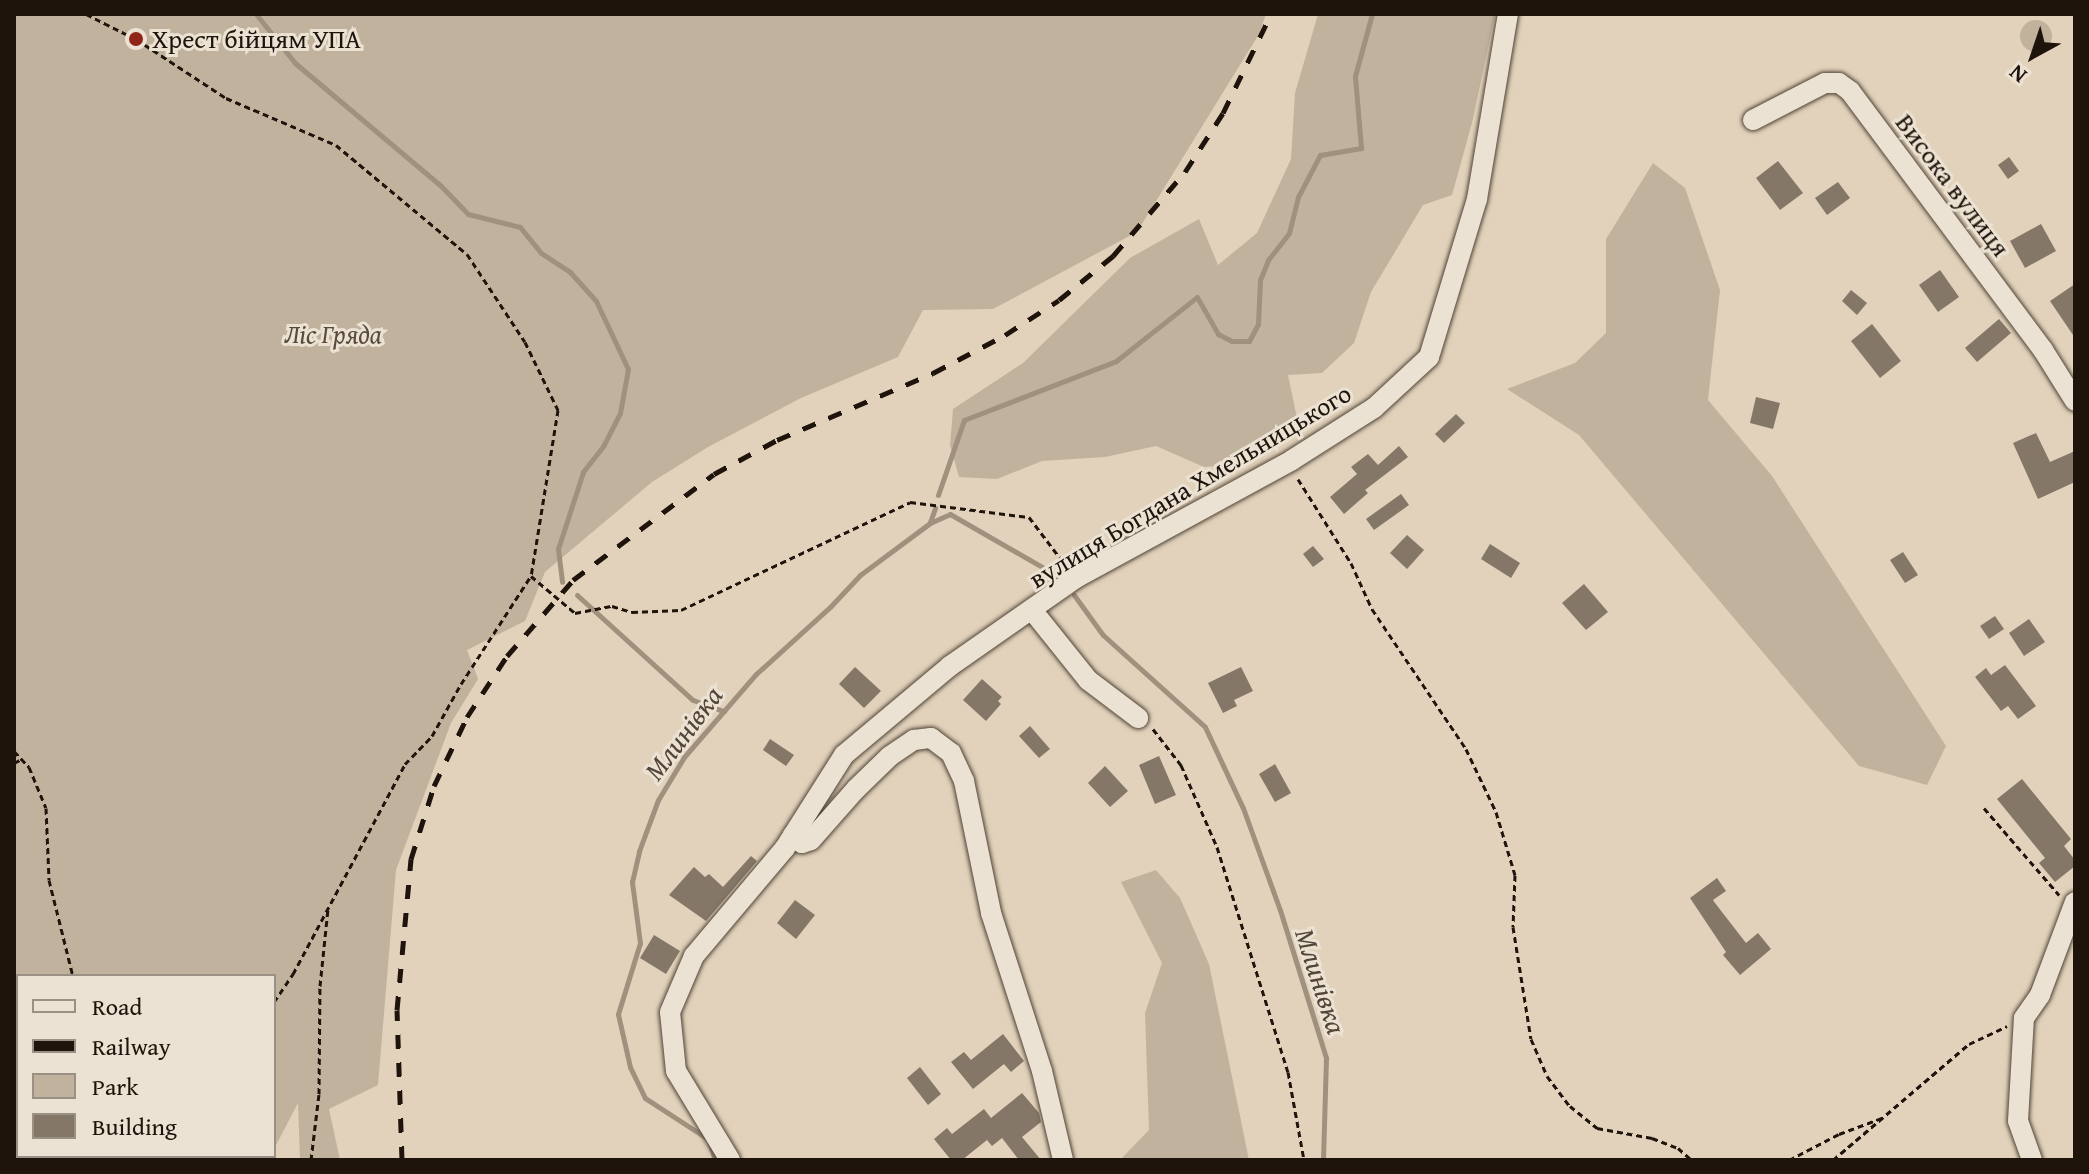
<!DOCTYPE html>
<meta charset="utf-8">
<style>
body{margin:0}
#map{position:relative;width:2089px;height:1174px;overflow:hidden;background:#e2d2bb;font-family:"Gentium Book Plus",serif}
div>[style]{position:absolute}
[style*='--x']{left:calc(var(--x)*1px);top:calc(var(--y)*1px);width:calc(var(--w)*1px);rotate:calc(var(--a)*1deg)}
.green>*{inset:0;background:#c1b29d}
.round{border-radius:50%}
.stream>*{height:5px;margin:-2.5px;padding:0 2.5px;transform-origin:2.5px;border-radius:2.5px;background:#a0917f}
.building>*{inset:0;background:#847767}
.path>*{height:3px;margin-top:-1.5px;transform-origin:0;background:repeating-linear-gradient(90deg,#1f140b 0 6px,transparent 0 10px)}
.roads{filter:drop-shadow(0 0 2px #504437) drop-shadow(0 0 2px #504437)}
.minor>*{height:20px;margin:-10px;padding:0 10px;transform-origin:10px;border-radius:10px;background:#ece2d3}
.rail>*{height:5px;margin-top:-2.5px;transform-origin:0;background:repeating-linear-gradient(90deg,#1f140b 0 14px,transparent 0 28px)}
.dots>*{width:22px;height:22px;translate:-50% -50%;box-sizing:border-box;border:4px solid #ece2d3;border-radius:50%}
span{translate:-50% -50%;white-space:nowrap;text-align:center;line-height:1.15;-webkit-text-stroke:6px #ece2d3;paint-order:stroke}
.poi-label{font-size:26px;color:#1f140b}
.left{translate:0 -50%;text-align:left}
.street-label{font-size:26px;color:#1f140b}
.park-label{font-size:26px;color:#584b3e;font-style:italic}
.water-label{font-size:28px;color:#534639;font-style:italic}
.frame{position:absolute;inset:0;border:16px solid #1f140b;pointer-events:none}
.legend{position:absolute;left:16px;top:974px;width:260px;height:184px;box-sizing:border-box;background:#ece2d3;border:2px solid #9a9083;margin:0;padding:10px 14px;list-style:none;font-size:24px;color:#1f140b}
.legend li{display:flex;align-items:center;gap:16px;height:40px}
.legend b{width:40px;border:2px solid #9a9083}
.north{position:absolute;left:1993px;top:16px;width:80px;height:80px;-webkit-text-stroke:6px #ece2d3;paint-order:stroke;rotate:220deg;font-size:22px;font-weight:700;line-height:32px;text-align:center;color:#1f140b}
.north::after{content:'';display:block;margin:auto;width:28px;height:36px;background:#1f140b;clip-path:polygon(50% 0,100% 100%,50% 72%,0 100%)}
</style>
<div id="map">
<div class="green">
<i style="clip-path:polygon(14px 14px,1266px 14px,1259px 34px,1137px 232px,993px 309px,923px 310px,898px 357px,801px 398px,708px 447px,652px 482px,545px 572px,525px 621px,467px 650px,478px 679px,451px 723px,396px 870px,378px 1085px,329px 1109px,340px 1160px,300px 1160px,298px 1103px,274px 1149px,274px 976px,18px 976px,18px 1156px,272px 1156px,271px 1160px,14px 1160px)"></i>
<i style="clip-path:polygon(1318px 14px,1495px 15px,1472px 123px,1452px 195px,1423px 205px,1371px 292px,1354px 343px,1322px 373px,1288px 375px,1297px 418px,1255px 462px,1204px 467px,1156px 446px,1105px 457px,1042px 461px,997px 479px,959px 477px,950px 445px,953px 409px,1023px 363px,1130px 258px,1199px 219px,1218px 265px,1257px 233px,1291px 159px,1295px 93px)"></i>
<i class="round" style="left:2020px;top:20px;width:32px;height:32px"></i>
<i style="clip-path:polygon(1653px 163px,1685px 188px,1720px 290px,1708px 400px,1772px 476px,1946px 746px,1927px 785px,1859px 766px,1579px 435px,1507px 389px,1575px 363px,1606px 333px,1606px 239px)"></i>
<i style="clip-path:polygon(1156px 870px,1180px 898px,1209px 964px,1249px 1160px,1120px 1160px,1149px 1130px,1145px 1013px,1162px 963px,1121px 882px)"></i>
</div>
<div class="stream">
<i style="--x:256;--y:14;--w:63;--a:51.5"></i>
<i style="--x:295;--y:63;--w:191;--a:40.1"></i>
<i style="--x:441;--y:186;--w:39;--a:46"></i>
<i style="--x:468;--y:214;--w:54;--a:14"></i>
<i style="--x:520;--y:227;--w:33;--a:51"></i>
<i style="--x:541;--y:253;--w:35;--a:33"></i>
<i style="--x:570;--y:272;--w:39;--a:48"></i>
<i style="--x:596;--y:301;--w:75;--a:64.8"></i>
<i style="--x:628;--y:369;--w:45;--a:100.3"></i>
<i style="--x:620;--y:413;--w:36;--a:117"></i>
<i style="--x:604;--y:445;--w:34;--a:128"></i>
<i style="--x:583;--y:472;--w:81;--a:108"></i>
<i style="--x:558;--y:549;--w:33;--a:83"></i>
<i style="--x:938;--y:495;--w:79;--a:-70.9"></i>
<i style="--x:964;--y:420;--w:163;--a:-21.2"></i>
<i style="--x:1116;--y:361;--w:103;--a:-38.3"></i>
<i style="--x:1197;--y:297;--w:43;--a:60.4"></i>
<i style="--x:1218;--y:334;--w:16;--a:27"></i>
<i style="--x:1232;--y:341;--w:17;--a:0"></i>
<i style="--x:1249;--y:341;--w:19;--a:-62"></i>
<i style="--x:1258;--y:324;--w:44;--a:-87.4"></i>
<i style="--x:1260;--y:280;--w:22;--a:-68"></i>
<i style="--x:1268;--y:260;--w:34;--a:-52"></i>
<i style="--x:1289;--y:233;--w:37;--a:-76"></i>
<i style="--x:1298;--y:197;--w:47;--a:-62.4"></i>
<i style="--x:1320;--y:155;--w:42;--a:-9.7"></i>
<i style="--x:1361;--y:148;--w:72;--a:-94.8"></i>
<i style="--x:1355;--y:76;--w:64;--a:-74.7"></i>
<i style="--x:930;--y:522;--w:15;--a:-70"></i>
<i style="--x:577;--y:595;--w:156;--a:42.2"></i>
<i style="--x:693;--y:700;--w:33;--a:20"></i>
<i style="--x:1074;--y:595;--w:49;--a:54.1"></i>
<i style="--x:1103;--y:635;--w:137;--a:42"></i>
<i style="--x:1205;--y:727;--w:89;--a:64.9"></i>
<i style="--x:1243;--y:808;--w:109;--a:70.1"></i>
<i style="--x:1280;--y:910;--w:155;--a:72.7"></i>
<i style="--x:1326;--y:1058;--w:102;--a:91.7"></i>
<i style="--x:715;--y:1160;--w:22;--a:-108"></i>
<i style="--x:708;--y:1139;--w:75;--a:-146.9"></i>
<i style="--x:645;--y:1098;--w:34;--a:-116"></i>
<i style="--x:630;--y:1067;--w:54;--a:-102.8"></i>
<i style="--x:618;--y:1014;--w:74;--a:-72.8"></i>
<i style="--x:640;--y:943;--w:62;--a:-97.5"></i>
<i style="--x:632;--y:882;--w:32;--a:-77"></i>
<i style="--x:639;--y:851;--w:54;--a:-69.6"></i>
<i style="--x:658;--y:800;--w:50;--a:-58.8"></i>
<i style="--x:684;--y:757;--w:110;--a:-49.1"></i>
<i style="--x:756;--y:674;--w:100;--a:-42.2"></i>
<i style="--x:830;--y:607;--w:44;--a:-46.8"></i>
<i style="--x:860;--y:575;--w:87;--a:-36.6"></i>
<i style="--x:930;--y:523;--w:22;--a:-24"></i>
<i style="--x:950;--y:514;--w:133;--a:29.9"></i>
</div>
<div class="building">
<i style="clip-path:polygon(2009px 157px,2019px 171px,2008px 179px,1998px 165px)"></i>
<i style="clip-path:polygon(1778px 161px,1803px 193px,1780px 210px,1756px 178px)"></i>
<i style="clip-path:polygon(1838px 182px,1850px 198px,1827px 215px,1815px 198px)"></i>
<i style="clip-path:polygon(2041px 224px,2056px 251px,2025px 268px,2010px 241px)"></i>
<i style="clip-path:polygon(1940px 270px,1959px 297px,1938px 312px,1919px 285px)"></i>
<i style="clip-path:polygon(2075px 284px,2075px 338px,2050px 301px)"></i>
<i style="clip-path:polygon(1851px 290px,1867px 303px,1857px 315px,1842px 301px)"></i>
<i style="clip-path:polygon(1999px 319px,2011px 333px,1977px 362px,1965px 348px)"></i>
<i style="clip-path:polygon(1872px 324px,1901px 361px,1880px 378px,1851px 341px)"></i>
<i style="clip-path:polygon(1756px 397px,1780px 403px,1773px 429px,1750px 423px)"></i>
<i style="clip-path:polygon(1456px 414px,1465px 423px,1444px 443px,1435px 434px)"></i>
<i style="clip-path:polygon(2036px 433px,2050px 462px,2075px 451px,2075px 482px,2038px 499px,2013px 443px)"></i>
<i style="clip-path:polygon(1399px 446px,1408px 457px,1365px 490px,1368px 493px,1344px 514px,1330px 497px,1357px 474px,1351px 467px,1368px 454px,1378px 465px)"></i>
<i style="clip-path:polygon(1401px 494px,1409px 505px,1374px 530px,1366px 519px)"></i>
<i style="clip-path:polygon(1407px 535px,1424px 550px,1407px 569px,1390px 553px)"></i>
<i style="clip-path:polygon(1490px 544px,1520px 563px,1511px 578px,1481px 559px)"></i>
<i style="clip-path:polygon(1313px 546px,1324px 559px,1313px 567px,1303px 554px)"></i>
<i style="clip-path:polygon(1903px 552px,1918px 575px,1905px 583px,1890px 560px)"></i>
<i style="clip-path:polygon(1584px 584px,1608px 612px,1586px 630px,1562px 603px)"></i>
<i style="clip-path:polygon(1995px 616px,2004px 629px,1989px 639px,1980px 626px)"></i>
<i style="clip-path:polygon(2029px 619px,2045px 642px,2024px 656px,2009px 633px)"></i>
<i style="clip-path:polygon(2005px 665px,2036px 706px,2018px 719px,2008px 706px,2001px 711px,1975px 677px,1986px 668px,1991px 675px)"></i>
<i style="clip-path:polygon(855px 667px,881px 691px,864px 708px,839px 684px)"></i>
<i style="clip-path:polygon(1241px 667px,1253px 691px,1234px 700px,1237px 706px,1223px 713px,1208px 683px)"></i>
<i style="clip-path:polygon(982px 679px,1002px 697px,998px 701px,1001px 704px,986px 721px,963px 700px)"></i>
<i style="clip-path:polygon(1030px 726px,1050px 749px,1039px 758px,1019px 736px)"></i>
<i style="clip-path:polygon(770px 739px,794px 755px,786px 766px,763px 750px)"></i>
<i style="clip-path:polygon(1159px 756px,1176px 795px,1155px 804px,1139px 765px)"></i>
<i style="clip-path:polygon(1275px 764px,1291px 793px,1275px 802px,1259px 774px)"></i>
<i style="clip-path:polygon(1105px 766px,1128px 791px,1110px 807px,1088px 783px)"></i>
<i style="clip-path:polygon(2022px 779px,2071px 839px,2064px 846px,2075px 860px,2075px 866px,2055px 882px,2039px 863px,2045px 858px,1997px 799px)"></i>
<i style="clip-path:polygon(751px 856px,757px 861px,706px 921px,669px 895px,694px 867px,705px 877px,709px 874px,723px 887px)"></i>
<i style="clip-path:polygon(1717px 878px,1726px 891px,1713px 900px,1715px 903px,1746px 943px,1758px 933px,1771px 949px,1740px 975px,1723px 955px,1726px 952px,1690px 898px)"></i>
<i style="clip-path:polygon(795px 900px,815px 915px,796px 939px,777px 923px)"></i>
<i style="clip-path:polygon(654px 935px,680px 951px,666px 974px,640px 958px)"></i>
<i style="clip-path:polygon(1003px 1034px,1024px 1061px,1011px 1072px,1004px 1064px,973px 1089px,951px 1062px,964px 1052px,971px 1060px)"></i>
<i style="clip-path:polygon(920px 1067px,941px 1094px,928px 1105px,907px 1078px)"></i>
<i style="clip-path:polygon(1022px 1093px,1039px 1113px,1041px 1122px,1022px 1137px,1041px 1160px,1019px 1160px,1002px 1138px,992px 1146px,987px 1140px,962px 1160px,951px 1160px,934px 1139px,947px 1128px,952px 1134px,984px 1109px,991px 1118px)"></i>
</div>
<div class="path">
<i style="--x:86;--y:14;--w:56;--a:26.6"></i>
<i style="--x:136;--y:39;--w:108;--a:33.2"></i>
<i style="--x:226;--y:98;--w:120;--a:23.1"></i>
<i style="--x:336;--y:145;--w:170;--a:39.8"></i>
<i style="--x:467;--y:254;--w:105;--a:56.6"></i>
<i style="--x:525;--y:342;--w:76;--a:64.1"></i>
<i style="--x:558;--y:410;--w:168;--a:99.2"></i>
<i style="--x:1298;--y:479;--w:99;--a:57.8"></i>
<i style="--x:1351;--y:563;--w:51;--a:65.5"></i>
<i style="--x:1372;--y:609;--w:169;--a:56.1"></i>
<i style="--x:1466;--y:749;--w:70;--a:64.5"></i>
<i style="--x:1496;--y:812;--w:66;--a:73.2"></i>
<i style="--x:1515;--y:875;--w:52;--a:92.2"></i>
<i style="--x:1513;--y:927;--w:113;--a:80.9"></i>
<i style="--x:1531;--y:1039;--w:40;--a:66.6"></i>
<i style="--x:1547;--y:1076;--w:38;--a:53"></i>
<i style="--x:1570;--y:1106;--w:35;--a:39"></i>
<i style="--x:1597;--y:1128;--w:56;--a:10.3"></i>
<i style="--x:1652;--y:1138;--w:28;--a:21"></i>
<i style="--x:1678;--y:1148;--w:18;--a:41"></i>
<i style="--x:1153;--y:729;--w:46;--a:52.1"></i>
<i style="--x:1181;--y:765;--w:90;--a:66.3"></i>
<i style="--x:1217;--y:847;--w:236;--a:72.5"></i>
<i style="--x:1288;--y:1072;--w:89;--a:79.7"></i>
<i style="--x:14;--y:751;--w:22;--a:47"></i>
<i style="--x:29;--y:767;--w:44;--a:67.5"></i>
<i style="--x:46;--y:808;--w:72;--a:87.6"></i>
<i style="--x:49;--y:880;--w:99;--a:76"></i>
<i style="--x:14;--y:763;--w:9;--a:-27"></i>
<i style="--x:1984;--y:808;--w:115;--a:49.2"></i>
<i style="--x:274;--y:1002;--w:34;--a:-56"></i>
<i style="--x:293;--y:974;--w:238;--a:-61.9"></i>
<i style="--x:405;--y:764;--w:39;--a:-46"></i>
<i style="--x:432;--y:736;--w:60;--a:-60.9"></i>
<i style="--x:461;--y:684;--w:129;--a:-57.1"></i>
<i style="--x:531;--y:576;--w:57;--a:40.1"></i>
<i style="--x:575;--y:613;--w:38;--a:-11"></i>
<i style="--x:612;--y:606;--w:21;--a:17"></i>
<i style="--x:632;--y:612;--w:49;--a:-2.3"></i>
<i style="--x:681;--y:610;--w:253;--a:-25.2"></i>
<i style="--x:910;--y:502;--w:120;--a:7.2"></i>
<i style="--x:1029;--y:517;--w:61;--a:52.9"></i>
<i style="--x:120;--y:1160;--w:4;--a:-76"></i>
<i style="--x:311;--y:1160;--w:66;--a:-83.1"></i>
<i style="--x:319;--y:1094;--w:108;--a:-89.5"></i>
<i style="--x:320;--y:986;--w:77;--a:-84.1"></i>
<i style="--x:1789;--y:1160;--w:56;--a:-27.5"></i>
<i style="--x:1839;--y:1134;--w:46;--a:-20.4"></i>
<i style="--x:1833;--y:1160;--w:179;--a:-40.5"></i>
<i style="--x:1969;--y:1044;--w:42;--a:-25.3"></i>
</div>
<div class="roads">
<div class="minor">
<i style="--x:1753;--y:120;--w:81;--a:-27.2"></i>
<i style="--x:1825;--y:83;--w:14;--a:0"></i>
<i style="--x:1839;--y:83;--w:14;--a:36"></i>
<i style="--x:1850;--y:91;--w:323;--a:53.3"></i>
<i style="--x:2043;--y:350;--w:60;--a:57.9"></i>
<i style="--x:1032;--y:610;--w:90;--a:51.3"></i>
<i style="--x:1088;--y:680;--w:63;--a:37.2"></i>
<i style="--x:793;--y:835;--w:12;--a:42"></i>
<i style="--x:802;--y:843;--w:9;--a:-18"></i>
<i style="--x:811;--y:840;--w:68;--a:-48.6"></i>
<i style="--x:856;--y:789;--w:47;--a:-44.1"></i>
<i style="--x:890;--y:756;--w:29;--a:-34"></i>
<i style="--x:914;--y:740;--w:17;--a:-7"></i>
<i style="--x:931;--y:738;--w:25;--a:37"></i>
<i style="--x:951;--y:753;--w:31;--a:65"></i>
<i style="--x:964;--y:781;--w:135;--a:78.4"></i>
<i style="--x:991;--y:913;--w:166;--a:72.1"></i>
<i style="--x:1042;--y:1071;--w:91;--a:76.7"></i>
<i style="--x:730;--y:1160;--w:104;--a:-121.2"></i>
<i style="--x:676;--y:1071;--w:59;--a:-95.8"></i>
<i style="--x:670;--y:1012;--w:61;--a:-66.8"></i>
<i style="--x:694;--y:956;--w:141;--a:-49.9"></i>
<i style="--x:785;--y:848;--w:110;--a:-57.6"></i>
<i style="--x:844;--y:755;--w:138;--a:-40"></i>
<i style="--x:950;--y:666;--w:154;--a:-34.9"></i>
<i style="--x:1076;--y:578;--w:246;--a:-28.6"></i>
<i style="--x:1292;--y:460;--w:97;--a:-32.4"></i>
<i style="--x:1374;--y:408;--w:75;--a:-42.8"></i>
<i style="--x:1429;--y:357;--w:165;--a:-73.1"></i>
<i style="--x:1477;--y:199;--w:188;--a:-80.5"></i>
<i style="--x:2032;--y:1160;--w:41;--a:-109.7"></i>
<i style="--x:2018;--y:1121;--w:103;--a:-86.7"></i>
<i style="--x:2024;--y:1018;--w:28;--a:-55"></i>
<i style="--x:2040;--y:995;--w:99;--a:-69.4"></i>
</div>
</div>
<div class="rail">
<i style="--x:402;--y:1160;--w:150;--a:-91.9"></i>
<i style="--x:397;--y:1010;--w:152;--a:-84.7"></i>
<i style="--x:411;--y:859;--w:77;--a:-72.5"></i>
<i style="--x:434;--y:786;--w:76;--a:-64.4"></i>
<i style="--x:467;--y:717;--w:73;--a:-56.7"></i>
<i style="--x:507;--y:656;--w:101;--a:-49"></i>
<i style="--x:573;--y:580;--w:176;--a:-36.9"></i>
<i style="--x:714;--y:474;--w:72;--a:-28.4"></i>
<i style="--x:777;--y:440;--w:170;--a:-23.2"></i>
<i style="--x:933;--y:373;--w:81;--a:-27.8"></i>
<i style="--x:1005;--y:335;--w:64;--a:-32.9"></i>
<i style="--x:1059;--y:300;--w:70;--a:-39.2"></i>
<i style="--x:1113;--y:256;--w:111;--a:-49.4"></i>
<i style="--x:1185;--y:172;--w:70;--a:-57.2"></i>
<i style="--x:1223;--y:113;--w:110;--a:-64.1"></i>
</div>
<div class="dots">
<i style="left:136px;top:39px;background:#8f2418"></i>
</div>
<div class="poi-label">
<span class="left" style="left:152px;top:39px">Хрест бійцям УПА</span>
</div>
<div class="street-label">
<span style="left:1953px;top:185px;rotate:53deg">Висока вулиця</span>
<span style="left:1190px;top:486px;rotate:-31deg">вулиця Богдана Хмельницького</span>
</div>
<div class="park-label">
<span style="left:333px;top:334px">Ліс Гряда</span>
</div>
<div class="water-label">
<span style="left:683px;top:733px;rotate:-53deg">Млинівка</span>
<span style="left:1321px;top:981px;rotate:72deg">Млинівка</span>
</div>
<div class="frame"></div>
<ul class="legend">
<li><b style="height:10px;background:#ece2d3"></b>Road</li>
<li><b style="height:10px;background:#1f140b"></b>Railway</li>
<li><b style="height:22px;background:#c1b29d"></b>Park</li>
<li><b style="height:22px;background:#847767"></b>Building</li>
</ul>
<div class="north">N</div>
</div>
